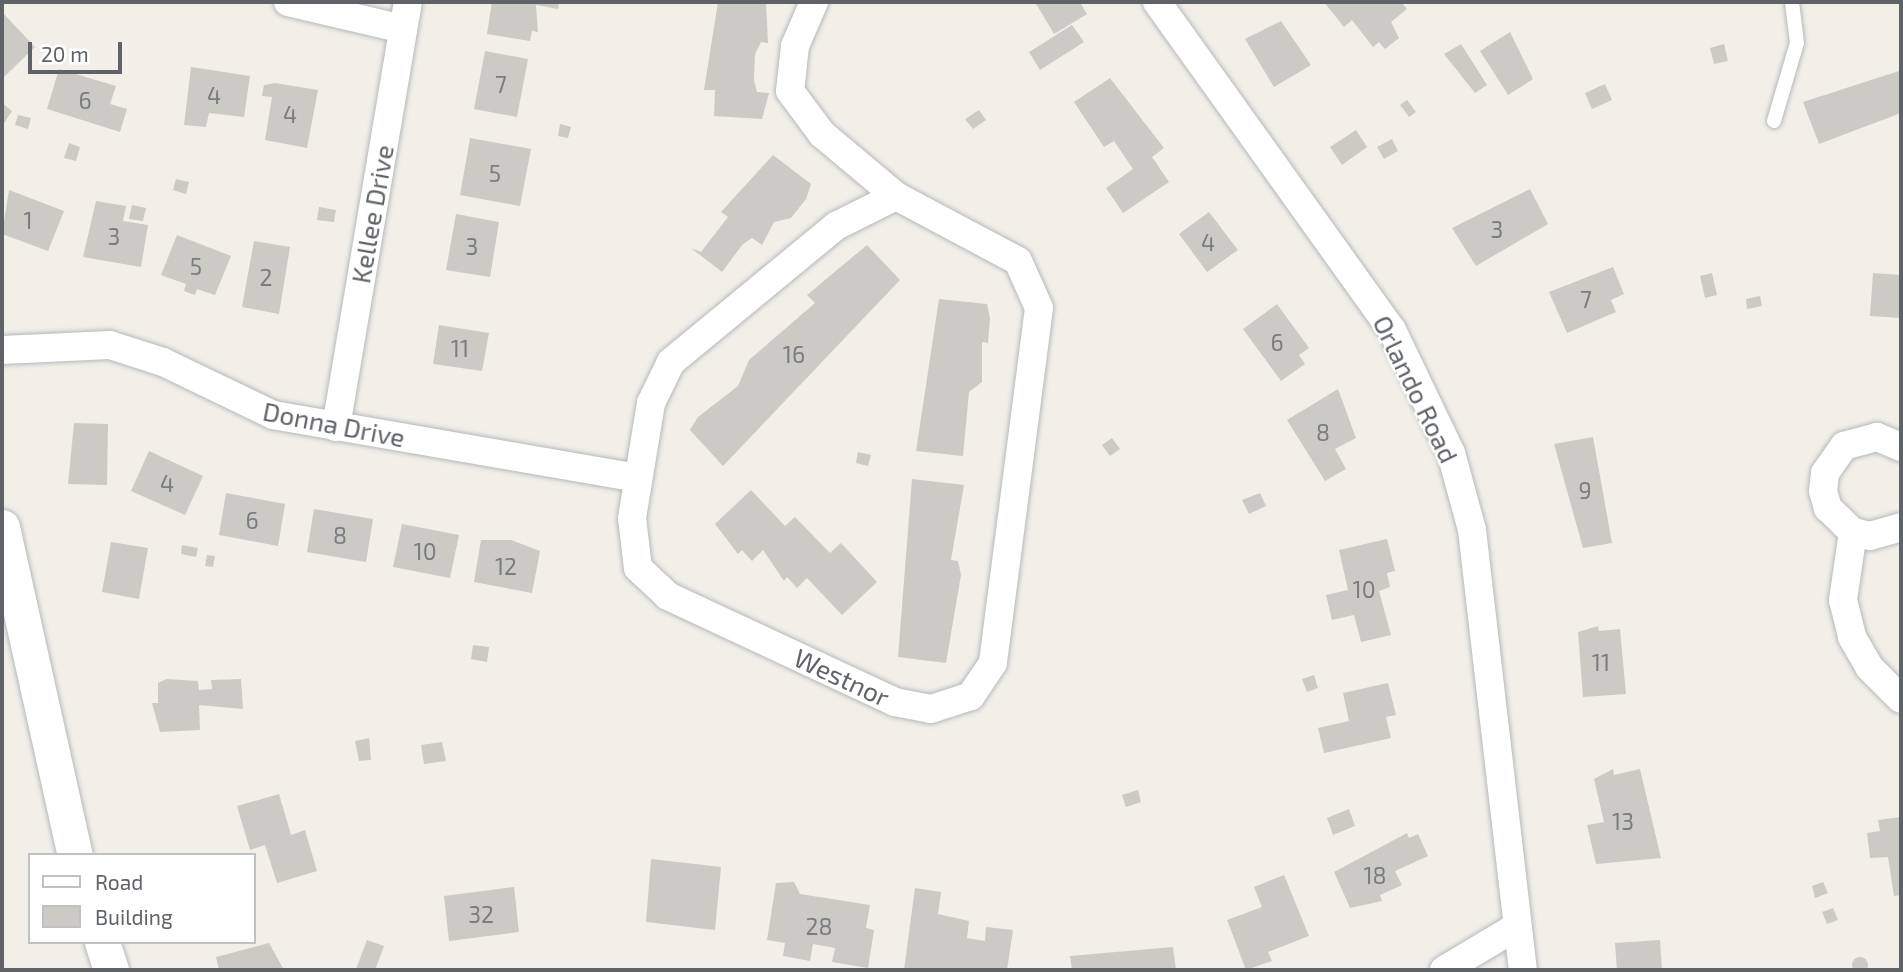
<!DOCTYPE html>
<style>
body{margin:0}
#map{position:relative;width:1903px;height:972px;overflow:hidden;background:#f1efe8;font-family:"Exo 2",sans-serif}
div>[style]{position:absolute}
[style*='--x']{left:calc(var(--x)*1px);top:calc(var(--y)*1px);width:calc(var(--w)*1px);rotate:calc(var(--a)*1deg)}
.building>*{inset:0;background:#cccac5}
.round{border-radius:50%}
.roads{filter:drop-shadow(0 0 2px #b5b8bc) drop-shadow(0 0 2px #b5b8bc)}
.service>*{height:14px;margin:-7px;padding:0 7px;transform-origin:7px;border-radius:7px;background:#fff}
.minor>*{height:28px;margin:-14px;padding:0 14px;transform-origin:14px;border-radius:14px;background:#fff}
.tertiary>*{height:35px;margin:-17.5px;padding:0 17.5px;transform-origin:17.5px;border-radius:17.5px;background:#fff}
span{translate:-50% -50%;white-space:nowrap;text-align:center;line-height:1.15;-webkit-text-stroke:5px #fff;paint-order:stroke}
.number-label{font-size:23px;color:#7a7d7f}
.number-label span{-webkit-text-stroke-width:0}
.street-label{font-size:26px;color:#5f6368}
.frame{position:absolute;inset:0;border:4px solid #5f6368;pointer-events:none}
.legend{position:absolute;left:28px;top:853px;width:228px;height:91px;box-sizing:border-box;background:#fff;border:2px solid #bfc1c3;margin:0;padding:9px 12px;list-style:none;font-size:21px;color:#5f6368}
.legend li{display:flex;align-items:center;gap:14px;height:35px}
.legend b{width:35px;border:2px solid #bfc1c3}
.scale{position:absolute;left:28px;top:42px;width:94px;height:32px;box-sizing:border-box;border:4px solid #5f6368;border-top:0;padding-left:9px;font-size:21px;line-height:24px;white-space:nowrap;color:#5f6368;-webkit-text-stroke:5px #fff;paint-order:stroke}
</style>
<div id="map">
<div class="building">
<i style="clip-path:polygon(492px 2px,559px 2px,558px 9px,536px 5px,538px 32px,532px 31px,530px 41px,487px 34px)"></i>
<i style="clip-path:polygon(718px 2px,766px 2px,768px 43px,761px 42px,755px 54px,754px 80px,757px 92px,769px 93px,762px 119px,714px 116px,715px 90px,704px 90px)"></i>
<i style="clip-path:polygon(1035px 2px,1080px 2px,1087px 14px,1054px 34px)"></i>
<i style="clip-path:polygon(1324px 2px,1401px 2px,1407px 9px,1391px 22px,1399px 38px,1385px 49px,1379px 42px,1373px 47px,1352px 20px,1344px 27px)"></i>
<i style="clip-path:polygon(2px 12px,35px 47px,4px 77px,2px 75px)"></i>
<i style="clip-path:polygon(1281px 21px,1311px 65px,1274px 87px,1245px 39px)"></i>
<i style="clip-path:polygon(1072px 25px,1084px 42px,1040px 70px,1029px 52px)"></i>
<i style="clip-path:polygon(1510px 32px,1533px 79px,1508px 95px,1480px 51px)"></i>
<i style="clip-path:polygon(1461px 44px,1487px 85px,1475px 93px,1444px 54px)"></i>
<i style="clip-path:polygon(1724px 44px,1728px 61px,1714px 64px,1710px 48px)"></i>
<i style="clip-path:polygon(485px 51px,528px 59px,517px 117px,474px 109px)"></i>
<i style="clip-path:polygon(1901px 64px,1901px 113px,1819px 144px,1803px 102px,1899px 71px)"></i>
<i style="clip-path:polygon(191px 67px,250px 76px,244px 117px,209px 113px,206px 127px,184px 125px)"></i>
<i style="clip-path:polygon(59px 69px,116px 86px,110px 104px,127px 109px,120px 132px,47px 109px)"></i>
<i style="clip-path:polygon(1110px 78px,1164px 148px,1152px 157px,1169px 182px,1123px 213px,1106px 188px,1133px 169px,1114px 141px,1104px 147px,1074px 102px)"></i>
<i style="clip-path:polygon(275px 83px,318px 90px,307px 148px,265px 140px,272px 97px,262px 96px,264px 85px)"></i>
<i style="clip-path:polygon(1605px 84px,1612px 100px,1592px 109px,1585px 93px)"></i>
<i style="clip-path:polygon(1407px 100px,1416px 112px,1409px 117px,1400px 105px)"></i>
<i style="clip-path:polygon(2px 103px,12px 111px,2px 126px)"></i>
<i style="clip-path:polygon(979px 110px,986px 120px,973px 129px,965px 119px)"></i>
<i style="clip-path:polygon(18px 115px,31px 118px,28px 129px,15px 125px)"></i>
<i style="clip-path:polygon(560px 124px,571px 127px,568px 138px,558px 136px)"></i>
<i style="clip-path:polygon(1356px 130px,1367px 147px,1342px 165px,1330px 147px)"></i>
<i style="clip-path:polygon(470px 138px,531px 149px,520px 206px,460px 195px)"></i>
<i style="clip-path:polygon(1392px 139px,1398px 151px,1384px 159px,1377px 147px)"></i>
<i style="clip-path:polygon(69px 143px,80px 147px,76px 161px,64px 158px)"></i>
<i style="clip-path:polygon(773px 155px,811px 184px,806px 199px,791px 218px,774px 222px,762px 245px,752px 238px,743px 244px,722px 272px,691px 248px,701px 252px,728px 217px,721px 212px)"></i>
<i style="clip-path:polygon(176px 179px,189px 182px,186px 194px,173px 190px)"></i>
<i style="clip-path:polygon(1530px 189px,1548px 224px,1476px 266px,1452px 228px)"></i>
<i style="clip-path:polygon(9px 190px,64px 211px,48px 251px,2px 234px)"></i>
<i style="clip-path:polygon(96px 201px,126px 206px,123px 221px,148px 225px,141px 267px,83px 257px)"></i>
<i style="clip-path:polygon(132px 205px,146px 208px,143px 221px,129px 219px)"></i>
<i style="clip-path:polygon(319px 207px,336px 210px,334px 222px,317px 220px)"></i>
<i style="clip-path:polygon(1209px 212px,1238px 250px,1207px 272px,1179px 234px)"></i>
<i style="clip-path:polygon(456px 214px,499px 222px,490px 277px,446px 270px)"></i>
<i style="clip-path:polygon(177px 235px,231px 256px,215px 295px,197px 289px,195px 295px,184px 291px,186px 284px,161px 275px)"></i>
<i style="clip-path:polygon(254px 241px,290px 247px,279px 314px,242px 307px)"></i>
<i style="clip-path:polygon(867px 245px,900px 280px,723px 466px,690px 430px,698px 417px,738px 386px,749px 360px,815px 303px,807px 295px)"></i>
<i style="clip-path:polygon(1613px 267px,1624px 294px,1611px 300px,1616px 312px,1567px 333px,1549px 292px)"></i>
<i style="clip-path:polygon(1712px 273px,1717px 295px,1705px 298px,1700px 276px)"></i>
<i style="clip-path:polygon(1873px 273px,1901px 275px,1901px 318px,1870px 316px)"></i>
<i style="clip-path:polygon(1760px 296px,1762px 306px,1747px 309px,1746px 299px)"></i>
<i style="clip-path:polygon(939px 299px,987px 304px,990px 318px,988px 343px,982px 342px,982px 382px,969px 392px,963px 456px,916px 451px)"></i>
<i style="clip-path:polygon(1277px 304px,1309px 348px,1299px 355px,1305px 364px,1281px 381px,1243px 329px)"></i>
<i style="clip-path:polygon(439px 325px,489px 333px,482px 371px,433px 364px)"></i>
<i style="clip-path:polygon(1338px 389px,1356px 438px,1335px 449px,1346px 469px,1325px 481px,1287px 420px)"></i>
<i style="clip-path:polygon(74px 423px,108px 424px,107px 485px,68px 484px)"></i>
<i style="clip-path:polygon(1593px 437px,1612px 543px,1583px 548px,1554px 444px)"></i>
<i style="clip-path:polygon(1112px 438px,1120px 449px,1110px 456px,1102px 445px)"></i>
<i style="clip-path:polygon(149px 451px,203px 476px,185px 515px,131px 491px)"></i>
<i style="clip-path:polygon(858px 452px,871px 455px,868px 466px,856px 463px)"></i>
<i style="clip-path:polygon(912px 479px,964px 485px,951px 560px,958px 561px,961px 575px,946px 663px,898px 657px)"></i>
<i style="clip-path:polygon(751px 490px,785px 526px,795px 517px,830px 553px,841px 543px,877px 582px,842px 615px,807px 578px,797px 588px,787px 577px,784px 581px,763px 550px,752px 561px,742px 550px,738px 554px,715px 524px)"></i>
<i style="clip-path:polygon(226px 493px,285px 504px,278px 546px,219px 535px)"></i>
<i style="clip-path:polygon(1260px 493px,1266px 506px,1249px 514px,1242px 500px)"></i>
<i style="clip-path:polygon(314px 509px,373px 519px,366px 562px,307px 552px)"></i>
<i style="clip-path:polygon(402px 524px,459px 535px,450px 578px,393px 567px)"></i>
<i style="clip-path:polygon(1387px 539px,1395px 571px,1387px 573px,1390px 587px,1379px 591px,1391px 635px,1361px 642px,1354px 615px,1332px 620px,1326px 595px,1348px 590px,1339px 550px)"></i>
<i style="clip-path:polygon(481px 540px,511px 540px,540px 551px,532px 593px,474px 582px)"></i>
<i style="clip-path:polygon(111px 542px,148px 548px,139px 599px,102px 592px)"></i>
<i style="clip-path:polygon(182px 545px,198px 548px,196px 557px,181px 554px)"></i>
<i style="clip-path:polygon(207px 555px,215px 556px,213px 567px,205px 566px)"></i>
<i style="clip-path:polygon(1598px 626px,1599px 631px,1620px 629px,1626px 694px,1583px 697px,1578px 632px)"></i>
<i style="clip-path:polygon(473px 645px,489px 647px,487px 662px,471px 659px)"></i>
<i style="clip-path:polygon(1314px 675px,1318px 688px,1307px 692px,1302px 679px)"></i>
<i style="clip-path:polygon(167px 679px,198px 681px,199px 690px,212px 689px,211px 680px,241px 679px,243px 709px,199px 705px,200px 730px,160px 732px,152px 703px,158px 703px,158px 683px)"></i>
<i style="clip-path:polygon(1388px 683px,1396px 715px,1386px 717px,1391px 738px,1324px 753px,1318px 728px,1349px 721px,1343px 693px)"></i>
<i style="clip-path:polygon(369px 738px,371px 760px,359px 761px,355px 741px)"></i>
<i style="clip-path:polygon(442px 742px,446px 761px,424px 764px,421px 745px)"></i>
<i style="clip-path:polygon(1613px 769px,1614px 775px,1640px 769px,1661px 858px,1596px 864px,1587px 825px,1604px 822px,1594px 779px)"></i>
<i style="clip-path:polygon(1138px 790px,1141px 802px,1126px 807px,1122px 795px)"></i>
<i style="clip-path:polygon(279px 794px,291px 835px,305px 830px,317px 871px,277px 883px,265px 845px,250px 850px,237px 806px)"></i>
<i style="clip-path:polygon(1349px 809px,1355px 826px,1333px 835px,1327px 818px)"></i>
<i style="clip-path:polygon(1901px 817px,1901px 895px,1894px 896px,1888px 857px,1870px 858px,1867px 833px,1880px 831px,1878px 820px)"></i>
<i style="clip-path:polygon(1407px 833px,1409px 838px,1418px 834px,1428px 856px,1395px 871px,1402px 885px,1380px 895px,1382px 901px,1350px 908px,1334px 872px)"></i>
<i style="clip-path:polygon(651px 859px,721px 867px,715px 930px,646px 922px)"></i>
<i style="clip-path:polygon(1284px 875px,1309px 936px,1268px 952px,1272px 961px,1246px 970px,1227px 920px,1262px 907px,1254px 887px)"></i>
<i style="clip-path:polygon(794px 882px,800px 894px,870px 905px,866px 928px,874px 930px,868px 968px,832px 962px,835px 948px,813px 944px,810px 961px,783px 956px,785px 943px,767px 940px,776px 883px)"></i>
<i style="clip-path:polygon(1823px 882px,1828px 893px,1815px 898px,1812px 886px)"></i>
<i style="clip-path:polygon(514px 887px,519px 932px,449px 941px,444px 896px)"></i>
<i style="clip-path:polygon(915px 888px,941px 892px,938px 914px,969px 921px,967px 938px,985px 941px,986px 927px,1013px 930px,1007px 970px,904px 970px)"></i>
<i style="clip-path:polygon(1833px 908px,1838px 920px,1827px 924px,1822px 912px)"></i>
<i style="clip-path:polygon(367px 940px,384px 946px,375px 970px,356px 969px)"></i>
<i style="clip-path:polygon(1660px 940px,1662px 970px,1617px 970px,1615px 943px)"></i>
<i style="clip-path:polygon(269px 943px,284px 970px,219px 970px,216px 957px)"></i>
<i style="clip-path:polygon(1173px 947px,1176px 970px,1072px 970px,1070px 956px)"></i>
<i class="round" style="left:1852px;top:957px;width:16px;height:16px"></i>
</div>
<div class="roads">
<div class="service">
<i style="--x:1774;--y:121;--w:81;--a:-73.6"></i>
<i style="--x:1797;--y:43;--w:41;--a:-97"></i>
</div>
<div class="minor">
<i style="--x:288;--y:2;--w:118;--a:13.2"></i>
<i style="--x:814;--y:2;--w:48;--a:113.4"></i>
<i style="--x:795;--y:46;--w:45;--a:96.3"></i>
<i style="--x:790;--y:91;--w:54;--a:53.3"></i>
<i style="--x:822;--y:134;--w:97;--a:40"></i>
<i style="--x:896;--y:196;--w:138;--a:28"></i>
<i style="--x:1018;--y:261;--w:51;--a:65.9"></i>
<i style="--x:1039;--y:308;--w:358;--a:97.4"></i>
<i style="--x:993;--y:663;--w:40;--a:124"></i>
<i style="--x:971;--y:696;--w:42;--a:162"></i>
<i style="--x:931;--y:709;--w:37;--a:-169"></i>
<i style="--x:895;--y:702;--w:251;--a:-155"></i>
<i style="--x:668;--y:596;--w:41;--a:-137"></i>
<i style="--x:638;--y:568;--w:50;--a:-96.8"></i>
<i style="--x:632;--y:518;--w:117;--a:-80.6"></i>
<i style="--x:651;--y:403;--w:46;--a:-64"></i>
<i style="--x:671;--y:362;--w:214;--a:-39.5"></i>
<i style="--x:836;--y:226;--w:67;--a:-26.6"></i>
<i style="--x:1157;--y:2;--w:403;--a:54.4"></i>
<i style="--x:1392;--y:330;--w:136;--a:64.4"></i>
<i style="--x:1451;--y:453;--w:80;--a:74.7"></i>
<i style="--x:1472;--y:530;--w:443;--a:83.4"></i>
<i style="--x:2;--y:350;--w:108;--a:-2.7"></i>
<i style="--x:110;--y:345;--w:56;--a:17.8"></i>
<i style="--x:163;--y:362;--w:122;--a:25.7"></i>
<i style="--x:273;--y:415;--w:368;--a:9.8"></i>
<i style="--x:336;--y:427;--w:431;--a:-80.4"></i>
<i style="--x:1901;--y:447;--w:26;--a:-157"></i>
<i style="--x:1877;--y:437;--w:34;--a:165"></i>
<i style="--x:1844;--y:446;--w:33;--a:125"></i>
<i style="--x:1825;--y:473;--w:18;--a:96"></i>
<i style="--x:1823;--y:491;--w:18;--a:74"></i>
<i style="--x:1828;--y:508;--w:35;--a:44"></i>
<i style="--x:1853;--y:532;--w:17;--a:13"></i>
<i style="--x:1870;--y:536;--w:32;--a:-16"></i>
<i style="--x:1853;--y:532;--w:69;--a:98.4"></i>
<i style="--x:1843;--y:600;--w:38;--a:76"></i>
<i style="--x:1852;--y:637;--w:34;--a:60"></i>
<i style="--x:1869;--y:667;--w:45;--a:45"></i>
<i style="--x:1444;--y:970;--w:84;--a:-30.8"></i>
</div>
<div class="tertiary">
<i style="--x:2;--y:527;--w:336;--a:77.5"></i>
<i style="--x:102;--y:942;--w:29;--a:72"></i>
</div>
</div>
<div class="number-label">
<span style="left:501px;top:84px">7</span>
<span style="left:214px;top:95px">4</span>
<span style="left:85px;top:100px">6</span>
<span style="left:290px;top:114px">4</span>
<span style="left:495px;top:173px">5</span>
<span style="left:28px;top:220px">1</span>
<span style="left:1497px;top:229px">3</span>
<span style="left:114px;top:236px">3</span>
<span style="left:1208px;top:242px">4</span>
<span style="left:472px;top:246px">3</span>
<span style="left:196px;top:266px">5</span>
<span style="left:266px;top:277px">2</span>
<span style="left:1586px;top:299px">7</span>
<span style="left:1277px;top:342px">6</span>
<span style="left:460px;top:348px">11</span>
<span style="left:794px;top:354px">16</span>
<span style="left:1323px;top:432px">8</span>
<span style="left:167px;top:483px">4</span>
<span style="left:1585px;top:490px">9</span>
<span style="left:252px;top:520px">6</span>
<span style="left:340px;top:535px">8</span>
<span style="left:425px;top:551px">10</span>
<span style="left:506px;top:566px">12</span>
<span style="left:1364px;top:589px">10</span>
<span style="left:1601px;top:662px">11</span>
<span style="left:1623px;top:821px">13</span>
<span style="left:1375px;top:875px">18</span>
<span style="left:481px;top:914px">32</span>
<span style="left:819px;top:926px">28</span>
</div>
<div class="street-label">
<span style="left:372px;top:214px;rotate:-80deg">Kellee Drive</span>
<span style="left:1416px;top:389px;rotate:64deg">Orlando Road</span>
<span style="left:334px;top:424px;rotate:11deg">Donna Drive</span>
<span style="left:842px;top:677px;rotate:25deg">Westnor</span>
</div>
<div class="frame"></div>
<ul class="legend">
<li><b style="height:9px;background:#fff"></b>Road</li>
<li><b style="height:19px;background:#cccac5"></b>Building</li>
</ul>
<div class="scale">20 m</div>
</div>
